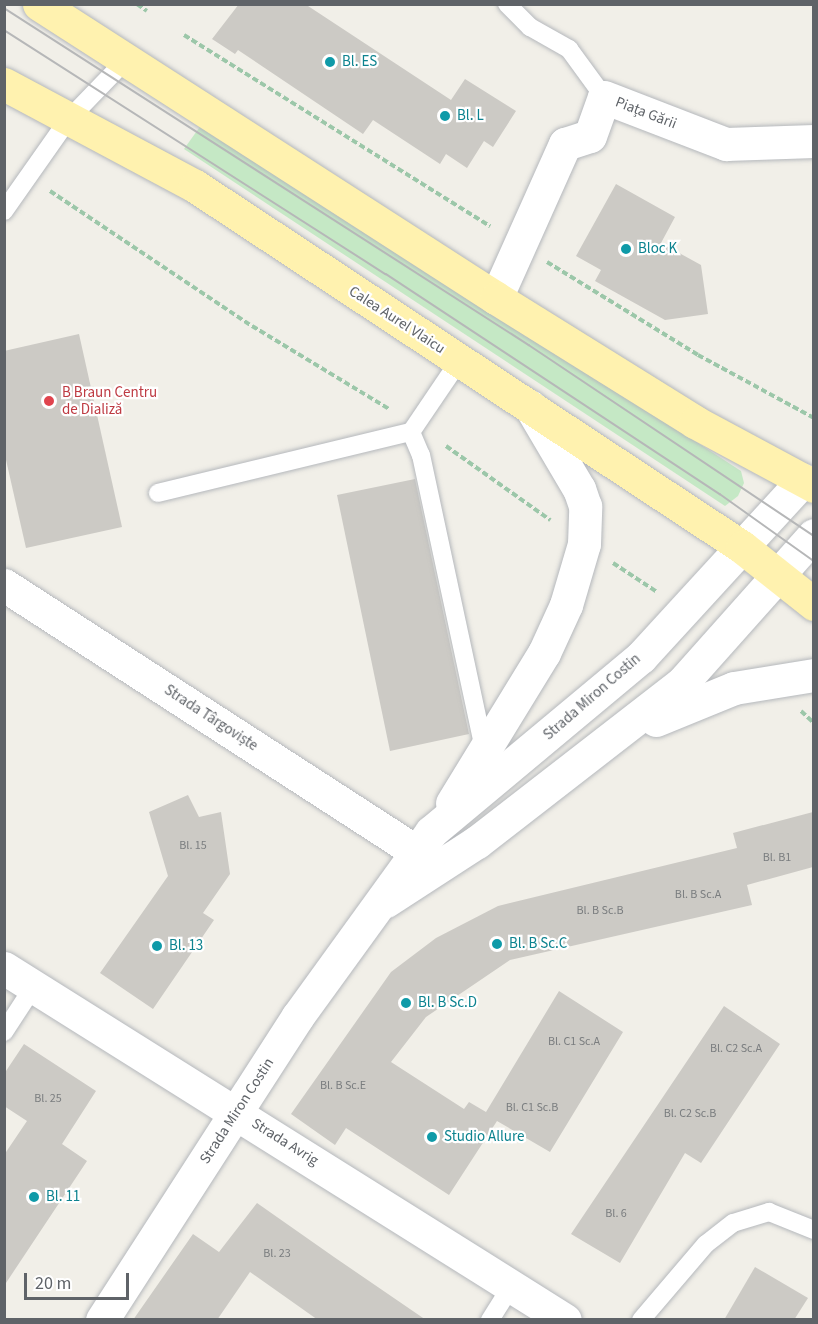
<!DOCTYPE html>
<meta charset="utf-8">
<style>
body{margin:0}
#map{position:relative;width:818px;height:1324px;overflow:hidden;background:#f1efe8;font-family:"Source Sans 3",sans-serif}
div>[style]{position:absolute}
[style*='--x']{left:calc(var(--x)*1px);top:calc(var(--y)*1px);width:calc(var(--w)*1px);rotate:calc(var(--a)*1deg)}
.green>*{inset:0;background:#c5e8c5}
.building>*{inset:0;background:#cccac5}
.path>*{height:4px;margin-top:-2px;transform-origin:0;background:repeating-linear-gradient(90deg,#9cc7a9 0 6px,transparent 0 9px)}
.roads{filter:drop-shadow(0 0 2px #b5b8bc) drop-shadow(0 0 2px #b5b8bc)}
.service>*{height:18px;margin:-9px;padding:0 9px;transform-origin:9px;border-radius:9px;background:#fff}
.minor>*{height:33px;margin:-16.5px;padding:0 16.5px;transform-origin:16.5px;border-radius:16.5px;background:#fff}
.secondary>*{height:33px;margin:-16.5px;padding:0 16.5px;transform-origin:16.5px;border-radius:16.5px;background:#fff}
.primary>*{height:33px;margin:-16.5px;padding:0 16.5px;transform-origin:16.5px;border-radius:16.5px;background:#fff2af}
.tram>*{height:1.5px;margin:-0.75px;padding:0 0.75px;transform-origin:0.75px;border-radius:0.75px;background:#b6b7b8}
.dots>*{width:16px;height:16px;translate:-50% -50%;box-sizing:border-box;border:3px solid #fff;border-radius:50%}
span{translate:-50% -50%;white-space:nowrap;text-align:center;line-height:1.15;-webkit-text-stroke:4.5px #fff;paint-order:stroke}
.number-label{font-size:12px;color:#7a7d7f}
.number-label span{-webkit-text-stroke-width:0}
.culture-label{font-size:15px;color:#0d838f}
.left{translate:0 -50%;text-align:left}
.street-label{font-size:15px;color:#5f6368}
.health-label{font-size:15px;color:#be3a42}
.frame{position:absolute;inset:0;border:6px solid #5f6368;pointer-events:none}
.scale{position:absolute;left:24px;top:1273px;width:105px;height:27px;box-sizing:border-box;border:3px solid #5f6368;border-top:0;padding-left:8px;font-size:18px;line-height:21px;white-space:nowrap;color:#5f6368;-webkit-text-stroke:4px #fff;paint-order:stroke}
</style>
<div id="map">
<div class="green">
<i style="clip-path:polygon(204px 121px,741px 471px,744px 483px,738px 496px,725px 506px,184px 149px)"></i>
</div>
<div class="building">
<i style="clip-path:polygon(239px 4px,305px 4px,451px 100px,465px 79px,516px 111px,493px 147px,484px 141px,467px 168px,446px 154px,440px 164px,373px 120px,363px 134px,238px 50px,235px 54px,212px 39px)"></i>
<i style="clip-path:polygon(616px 184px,675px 217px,661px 243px,701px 265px,708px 314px,665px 320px,595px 281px,601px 270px,576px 256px)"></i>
<i style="clip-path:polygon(79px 334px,122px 527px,26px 548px,4px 451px,4px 351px)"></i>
<i style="clip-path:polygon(415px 479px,469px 734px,390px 751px,337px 495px)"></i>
<i style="clip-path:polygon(188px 795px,199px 817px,221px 812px,230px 874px,203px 913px,214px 920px,153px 1009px,100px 973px,168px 876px,149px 812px)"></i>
<i style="clip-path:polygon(813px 812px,813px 867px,747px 885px,752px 905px,510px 960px,426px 1017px,391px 1062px,464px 1109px,469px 1102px,486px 1112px,559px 991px,623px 1032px,550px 1152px,497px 1121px,449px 1195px,346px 1128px,335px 1145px,291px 1114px,391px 972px,436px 938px,498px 906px,737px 848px,733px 833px)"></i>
<i style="clip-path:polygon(724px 1006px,780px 1044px,701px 1163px,685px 1153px,620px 1263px,571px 1234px)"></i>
<i style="clip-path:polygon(24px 1044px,96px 1091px,62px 1144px,87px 1161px,4px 1286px,4px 1155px,27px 1121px,4px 1106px,4px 1074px)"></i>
<i style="clip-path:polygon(257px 1203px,334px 1257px,426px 1320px,318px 1320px,250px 1272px,217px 1320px,133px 1320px,193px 1234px,219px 1252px)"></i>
<i style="clip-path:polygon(755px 1267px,808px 1298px,794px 1320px,724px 1320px)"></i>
</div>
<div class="path">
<i style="--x:137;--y:4;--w:12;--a:35"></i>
<i style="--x:184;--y:35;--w:361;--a:32"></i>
<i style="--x:50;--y:191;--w:243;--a:33.8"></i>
<i style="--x:252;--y:326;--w:160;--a:31.2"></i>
<i style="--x:547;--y:262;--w:177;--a:31.6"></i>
<i style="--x:698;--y:355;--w:132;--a:28.5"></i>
<i style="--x:446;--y:446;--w:128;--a:35.4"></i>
<i style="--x:613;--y:563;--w:53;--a:33.4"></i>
<i style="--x:801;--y:711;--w:18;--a:43"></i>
</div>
<div class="roads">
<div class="service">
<i style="--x:507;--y:4;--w:33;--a:45"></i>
<i style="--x:530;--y:27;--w:45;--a:29.4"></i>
<i style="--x:569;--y:49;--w:59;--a:53.9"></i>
<i style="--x:4;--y:211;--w:111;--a:-54.9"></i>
<i style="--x:68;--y:120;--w:83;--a:-46"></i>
<i style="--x:411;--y:432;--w:25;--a:67"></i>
<i style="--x:421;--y:455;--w:301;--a:77.9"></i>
<i style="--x:158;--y:493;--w:260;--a:-13.6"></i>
<i style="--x:411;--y:432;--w:86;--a:-55.9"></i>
<i style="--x:4;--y:1032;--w:55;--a:-56.9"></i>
<i style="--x:490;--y:1320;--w:41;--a:-57.8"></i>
<i style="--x:641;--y:1320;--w:100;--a:-49.5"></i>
<i style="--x:706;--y:1244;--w:34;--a:-38"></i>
<i style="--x:733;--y:1223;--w:38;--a:-17"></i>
<i style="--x:769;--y:1212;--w:48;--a:21.8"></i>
</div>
<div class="minor">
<i style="--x:496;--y:298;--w:169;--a:-65.9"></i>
<i style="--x:565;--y:144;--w:26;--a:-18"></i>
<i style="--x:590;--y:136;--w:41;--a:-70.3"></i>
<i style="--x:604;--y:97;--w:131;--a:21.1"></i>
<i style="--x:726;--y:144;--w:88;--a:-2"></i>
<i style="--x:4;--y:585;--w:492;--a:32.9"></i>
<i style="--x:4;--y:968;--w:662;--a:32.11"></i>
</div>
<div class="secondary">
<i style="--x:656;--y:720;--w:84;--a:-22.3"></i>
<i style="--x:734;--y:688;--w:81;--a:-9.2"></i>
<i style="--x:452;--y:803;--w:176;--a:-58.5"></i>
<i style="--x:544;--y:653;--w:53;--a:-65.4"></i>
<i style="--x:566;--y:605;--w:64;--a:-73.6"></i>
<i style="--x:584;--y:544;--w:38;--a:-88"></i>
<i style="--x:585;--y:506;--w:18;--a:-109"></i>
<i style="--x:579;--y:489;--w:96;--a:-120.6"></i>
<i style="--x:386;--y:901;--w:108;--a:-33"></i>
<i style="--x:477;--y:842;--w:259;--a:-37.8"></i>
<i style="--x:682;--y:683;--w:198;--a:-48.3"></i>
<i style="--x:102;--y:1320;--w:362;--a:-57.2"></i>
<i style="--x:298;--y:1016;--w:227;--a:-54.1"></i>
<i style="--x:431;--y:832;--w:273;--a:-39.8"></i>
<i style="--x:641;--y:657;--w:240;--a:-47.5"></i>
</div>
<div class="primary">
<i style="--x:39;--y:4;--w:543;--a:32.75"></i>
<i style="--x:496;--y:298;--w:234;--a:31.9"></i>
<i style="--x:695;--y:422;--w:135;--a:28.3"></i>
<i style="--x:4;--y:84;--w:217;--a:28.1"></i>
<i style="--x:195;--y:186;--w:655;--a:33.42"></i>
<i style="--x:742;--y:547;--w:92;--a:38.4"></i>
</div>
</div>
<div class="tram">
<i style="--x:4;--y:8;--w:624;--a:32.7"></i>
<i style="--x:529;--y:345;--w:343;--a:33.8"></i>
<i style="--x:4;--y:30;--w:453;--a:32.6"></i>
<i style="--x:386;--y:274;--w:400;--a:33.4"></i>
<i style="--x:720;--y:494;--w:115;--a:35.5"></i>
</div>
<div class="dots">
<i style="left:330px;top:62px;background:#0f9aa8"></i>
<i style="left:445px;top:116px;background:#0f9aa8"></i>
<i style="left:626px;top:249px;background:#0f9aa8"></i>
<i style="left:49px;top:401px;background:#e0444e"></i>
<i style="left:497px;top:944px;background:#0f9aa8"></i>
<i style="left:157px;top:946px;background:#0f9aa8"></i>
<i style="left:406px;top:1003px;background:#0f9aa8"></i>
<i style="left:432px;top:1137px;background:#0f9aa8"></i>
<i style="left:34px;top:1197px;background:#0f9aa8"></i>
</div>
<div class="number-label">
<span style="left:193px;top:846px">Bl. 15</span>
<span style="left:777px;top:858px">Bl. B1</span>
<span style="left:698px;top:895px">Bl. B Sc.A</span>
<span style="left:600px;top:911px">Bl. B Sc.B</span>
<span style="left:574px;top:1042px">Bl. C1 Sc.A</span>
<span style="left:736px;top:1049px">Bl. C2 Sc.A</span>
<span style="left:343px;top:1086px">Bl. B Sc.E</span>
<span style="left:48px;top:1099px">Bl. 25</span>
<span style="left:532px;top:1108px">Bl. C1 Sc.B</span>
<span style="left:690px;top:1114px">Bl. C2 Sc.B</span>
<span style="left:616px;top:1214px">Bl. 6</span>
<span style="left:277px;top:1254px">Bl. 23</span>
</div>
<div class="culture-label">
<span class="left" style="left:342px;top:62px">Bl. ES</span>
<span class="left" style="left:457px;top:116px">Bl. L</span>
<span class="left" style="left:638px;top:249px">Bloc K</span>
<span class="left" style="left:509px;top:944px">Bl. B Sc.C</span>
<span class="left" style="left:169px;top:946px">Bl. 13</span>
<span class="left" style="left:418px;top:1003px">Bl. B Sc.D</span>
<span class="left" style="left:444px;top:1137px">Studio Allure</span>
<span class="left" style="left:46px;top:1197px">Bl. 11</span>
</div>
<div class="street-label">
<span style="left:646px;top:113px;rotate:21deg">Piața Gării</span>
<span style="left:397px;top:320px;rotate:33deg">Calea Aurel Vlaicu</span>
<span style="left:592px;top:697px;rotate:-41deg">Strada Miron Costin</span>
<span style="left:211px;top:718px;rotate:33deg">Strada Târgoviște</span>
<span style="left:237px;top:1111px;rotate:-57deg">Strada Miron Costin</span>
<span style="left:285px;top:1142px;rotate:32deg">Strada Avrig</span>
</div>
<div class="health-label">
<span class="left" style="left:62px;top:401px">B Braun Centru<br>de Dializă</span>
</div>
<div class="frame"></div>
<div class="scale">20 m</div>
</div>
